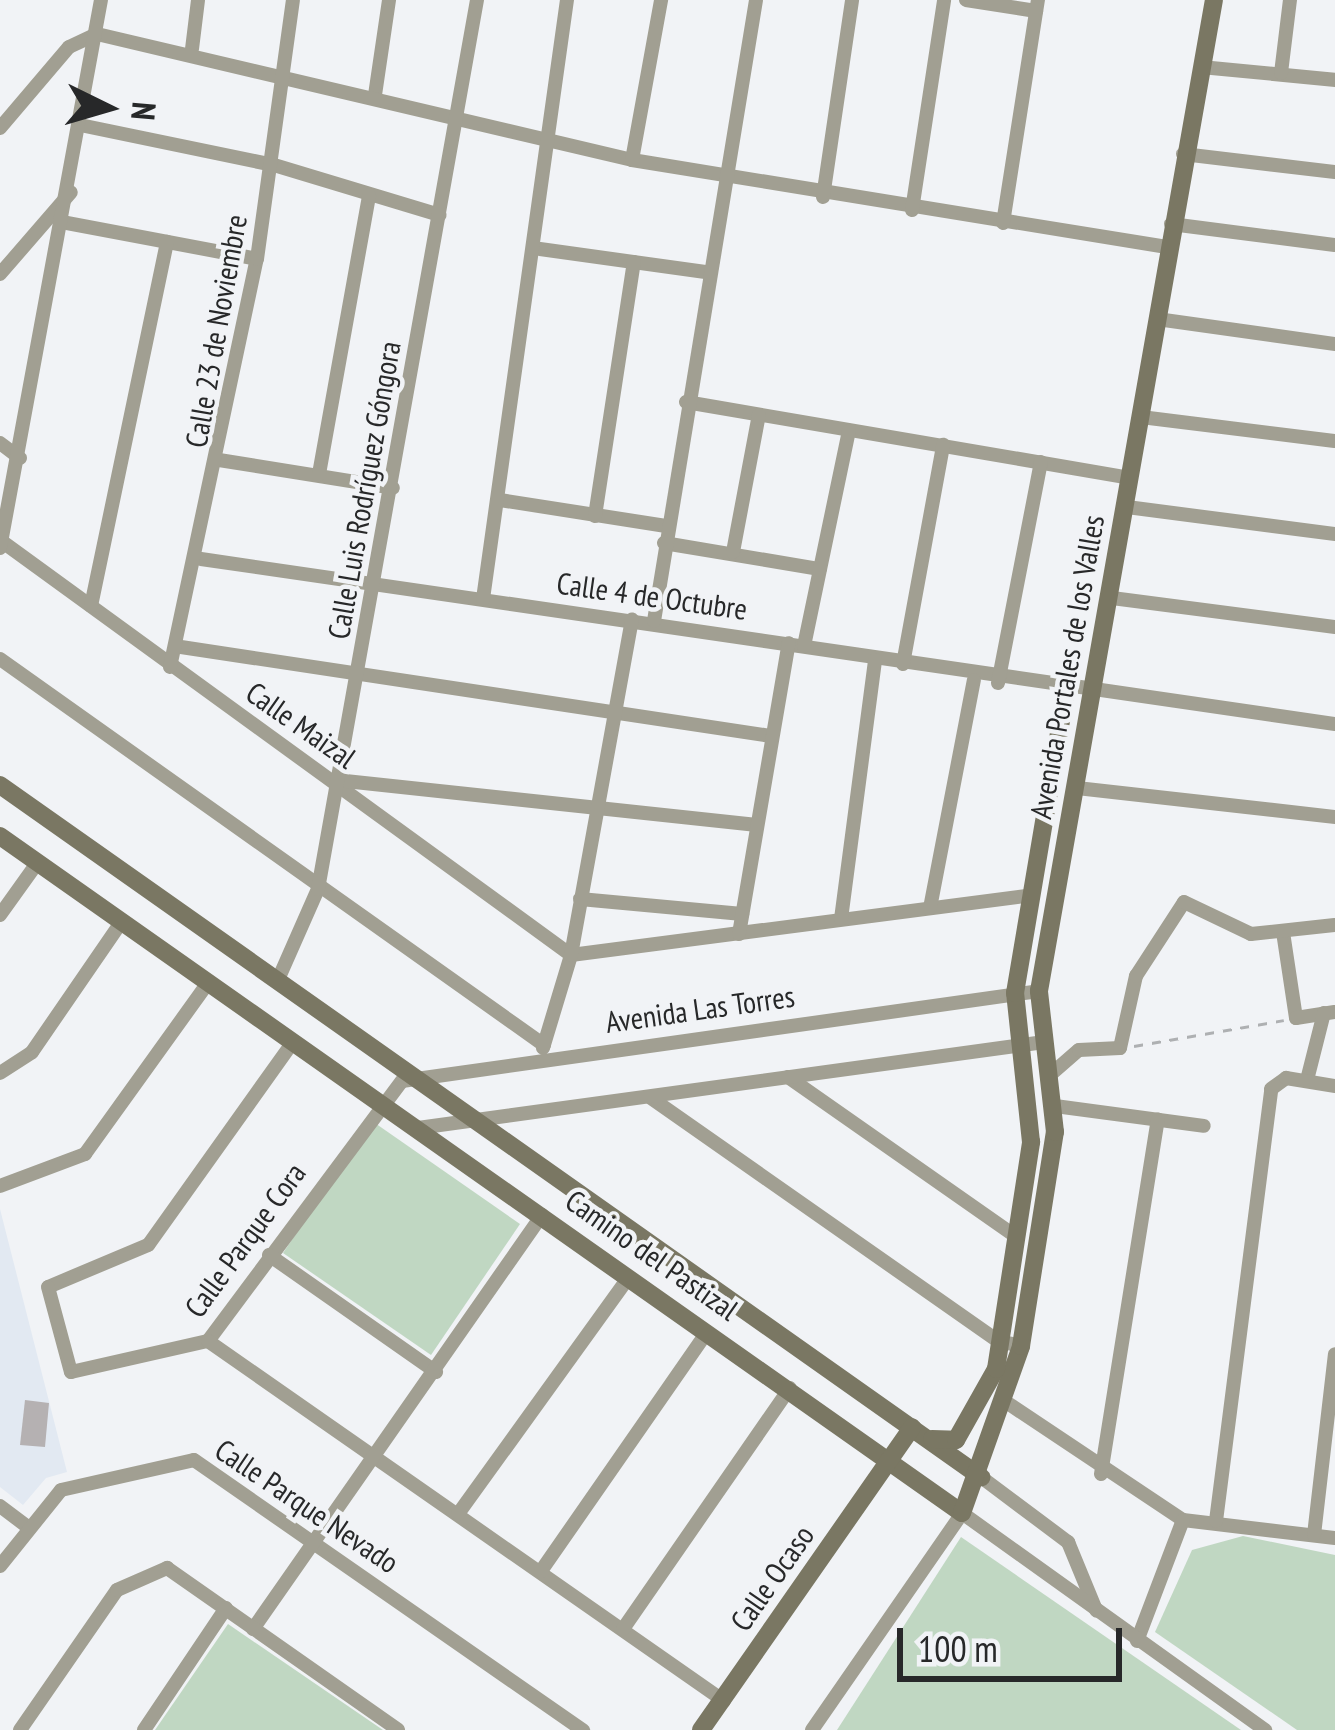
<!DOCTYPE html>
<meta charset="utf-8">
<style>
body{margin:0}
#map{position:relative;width:1335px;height:1730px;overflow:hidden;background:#f1f3f6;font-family:"PT Sans Narrow",sans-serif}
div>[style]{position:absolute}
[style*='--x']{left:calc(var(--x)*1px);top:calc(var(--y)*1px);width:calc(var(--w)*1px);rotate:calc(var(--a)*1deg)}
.built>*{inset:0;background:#e2e9f2}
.green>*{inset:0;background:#c0d7c2}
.building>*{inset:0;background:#b5b1b2}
.path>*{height:3px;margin-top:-1.5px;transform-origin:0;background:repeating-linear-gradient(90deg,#aeb0b2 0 9px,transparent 0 18px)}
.street>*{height:14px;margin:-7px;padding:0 7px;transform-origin:7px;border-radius:7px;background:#a19f92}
.secondary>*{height:18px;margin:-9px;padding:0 9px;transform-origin:9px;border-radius:9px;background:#7a7763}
span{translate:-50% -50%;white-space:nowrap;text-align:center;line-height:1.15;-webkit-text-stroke:9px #f1f3f6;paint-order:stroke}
.street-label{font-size:30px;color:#272829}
.north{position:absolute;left:48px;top:48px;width:120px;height:120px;-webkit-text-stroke:9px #f1f3f6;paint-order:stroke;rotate:95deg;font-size:33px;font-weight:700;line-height:48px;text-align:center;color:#272829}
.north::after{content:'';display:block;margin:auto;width:42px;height:54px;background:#272829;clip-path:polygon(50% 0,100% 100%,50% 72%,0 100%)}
.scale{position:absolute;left:897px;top:1628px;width:225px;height:54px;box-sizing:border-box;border:6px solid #272829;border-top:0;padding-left:15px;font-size:36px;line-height:42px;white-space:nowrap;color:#272829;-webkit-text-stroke:9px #f1f3f6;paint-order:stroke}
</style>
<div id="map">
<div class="built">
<i style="clip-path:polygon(0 1209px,67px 1472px,46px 1478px,23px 1505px,0 1487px)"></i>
</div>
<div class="green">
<i style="clip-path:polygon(372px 1121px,520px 1224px,431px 1355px,283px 1253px)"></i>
<i style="clip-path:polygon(1243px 1536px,1335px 1555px,1335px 1730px,1297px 1730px,1155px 1632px,1192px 1550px)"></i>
<i style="clip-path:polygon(961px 1537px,1241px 1730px,837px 1730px)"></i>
<i style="clip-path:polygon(228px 1624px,383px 1730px,155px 1730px)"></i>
</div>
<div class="building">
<i style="clip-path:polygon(25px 1400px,49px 1403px,45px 1447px,20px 1445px)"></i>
</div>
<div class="path">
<i style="--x:1134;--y:1046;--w:152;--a:-9.8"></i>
</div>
<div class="street">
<i style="--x:966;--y:0;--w:71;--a:8.9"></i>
<i style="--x:192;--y:49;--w:49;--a:-83"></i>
<i style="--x:1201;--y:67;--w:135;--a:5.5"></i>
<i style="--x:1281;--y:73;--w:74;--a:-83"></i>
<i style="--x:375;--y:95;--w:96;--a:-81.6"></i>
<i style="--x:85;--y:126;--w:193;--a:11.7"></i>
<i style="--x:274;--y:165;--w:173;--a:16.8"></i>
<i style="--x:0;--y:128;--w:106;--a:-49.6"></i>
<i style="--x:69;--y:47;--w:31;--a:-25"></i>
<i style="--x:97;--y:34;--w:550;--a:13.25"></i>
<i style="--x:632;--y:160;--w:542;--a:9.24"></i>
<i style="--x:1183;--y:154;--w:153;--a:6.8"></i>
<i style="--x:632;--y:160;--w:163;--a:-79.7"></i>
<i style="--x:823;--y:197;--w:199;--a:-81.6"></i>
<i style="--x:912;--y:210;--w:212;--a:-81.3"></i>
<i style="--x:67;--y:223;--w:193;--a:10.7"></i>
<i style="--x:1003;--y:223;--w:226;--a:-81.1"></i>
<i style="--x:1171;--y:224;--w:165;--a:7.3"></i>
<i style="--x:540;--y:249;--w:167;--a:7.9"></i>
<i style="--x:0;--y:274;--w:108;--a:-49.1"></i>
<i style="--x:1157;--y:319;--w:180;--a:8"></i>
<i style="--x:686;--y:402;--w:450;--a:9.7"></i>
<i style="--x:1141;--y:417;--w:195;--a:7.1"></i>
<i style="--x:0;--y:443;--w:25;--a:37"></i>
<i style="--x:219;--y:460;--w:176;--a:9.1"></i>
<i style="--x:319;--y:474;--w:283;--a:-79.8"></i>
<i style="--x:500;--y:500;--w:168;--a:8.9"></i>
<i style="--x:1127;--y:507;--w:210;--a:7.4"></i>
<i style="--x:595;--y:516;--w:257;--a:-81.3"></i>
<i style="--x:0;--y:540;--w:706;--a:36.01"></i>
<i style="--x:571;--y:955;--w:465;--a:-7.4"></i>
<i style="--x:664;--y:543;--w:158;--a:9.5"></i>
<i style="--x:0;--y:548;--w:557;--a:-79.56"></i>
<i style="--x:733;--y:552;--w:139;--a:-79.3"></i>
<i style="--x:201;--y:559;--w:1146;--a:8.28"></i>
<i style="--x:1112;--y:598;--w:225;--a:7.4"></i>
<i style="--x:483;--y:599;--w:605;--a:-82.02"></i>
<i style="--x:91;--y:606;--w:372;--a:-78.2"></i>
<i style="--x:654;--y:621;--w:629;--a:-80.67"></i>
<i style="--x:804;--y:646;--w:220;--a:-78.2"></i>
<i style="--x:181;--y:647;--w:597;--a:8.58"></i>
<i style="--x:0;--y:659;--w:667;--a:35.36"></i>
<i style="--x:903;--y:664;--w:223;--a:-79.6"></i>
<i style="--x:170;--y:667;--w:417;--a:-78"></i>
<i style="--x:257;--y:259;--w:261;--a:-82.1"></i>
<i style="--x:998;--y:683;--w:225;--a:-79"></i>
<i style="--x:336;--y:780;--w:421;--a:6.1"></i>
<i style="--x:1077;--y:788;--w:260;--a:6.4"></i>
<i style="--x:580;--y:899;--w:163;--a:5.3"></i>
<i style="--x:930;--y:908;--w:232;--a:-79.1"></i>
<i style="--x:0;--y:915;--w:65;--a:-54.4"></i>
<i style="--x:841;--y:919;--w:261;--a:-82.5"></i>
<i style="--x:1283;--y:932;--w:87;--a:81.4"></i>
<i style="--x:1296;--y:1018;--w:39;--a:-9"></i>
<i style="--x:739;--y:934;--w:295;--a:-80.3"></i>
<i style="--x:277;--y:982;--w:102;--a:-66.2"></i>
<i style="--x:318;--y:889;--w:903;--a:-79.86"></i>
<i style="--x:293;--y:1042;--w:249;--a:125.5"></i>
<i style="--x:148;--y:1245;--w:108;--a:157.2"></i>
<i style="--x:48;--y:1287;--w:88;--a:74.9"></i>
<i style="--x:71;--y:1372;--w:140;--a:-12.8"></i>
<i style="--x:208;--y:1341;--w:324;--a:-53.3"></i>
<i style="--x:402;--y:1081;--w:643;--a:-8.04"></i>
<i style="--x:543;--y:1048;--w:97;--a:-73.2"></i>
<i style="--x:571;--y:955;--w:341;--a:-79.7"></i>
<i style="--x:0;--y:1073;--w:38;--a:-33"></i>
<i style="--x:32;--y:1052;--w:159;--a:-55.5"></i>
<i style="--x:1050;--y:1075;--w:38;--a:-41"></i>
<i style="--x:1079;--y:1050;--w:41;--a:-2.8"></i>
<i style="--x:1120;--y:1048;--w:74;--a:-77.5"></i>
<i style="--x:1136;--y:976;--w:88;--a:-57"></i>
<i style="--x:1184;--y:902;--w:74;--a:25.5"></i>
<i style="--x:1251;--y:934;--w:84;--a:-6.1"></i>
<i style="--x:788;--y:1077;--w:277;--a:35"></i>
<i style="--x:1307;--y:1080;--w:69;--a:-75.8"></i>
<i style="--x:651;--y:1098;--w:424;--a:35"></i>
<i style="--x:998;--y:1341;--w:24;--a:12"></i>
<i style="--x:1055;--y:1106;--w:150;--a:7.6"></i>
<i style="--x:418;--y:1128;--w:632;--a:-7.82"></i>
<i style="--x:0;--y:1186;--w:91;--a:-20.6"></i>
<i style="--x:85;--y:1154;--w:211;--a:-54.3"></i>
<i style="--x:269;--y:1255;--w:204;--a:35"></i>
<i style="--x:208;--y:1341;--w:629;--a:34.9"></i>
<i style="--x:1009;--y:1404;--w:209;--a:33.7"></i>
<i style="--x:1183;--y:1520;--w:153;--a:6.8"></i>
<i style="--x:1101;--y:1474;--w:359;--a:-80.9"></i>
<i style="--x:981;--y:1477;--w:109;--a:36.8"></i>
<i style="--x:1068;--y:1542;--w:74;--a:67.6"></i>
<i style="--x:0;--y:1506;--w:35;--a:37"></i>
<i style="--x:458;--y:1514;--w:292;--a:-54.2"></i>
<i style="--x:1216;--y:1521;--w:435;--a:-82.7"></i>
<i style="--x:1271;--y:1089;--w:19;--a:-36"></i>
<i style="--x:1286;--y:1078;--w:50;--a:9.3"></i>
<i style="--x:1314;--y:1535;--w:182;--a:-83.4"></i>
<i style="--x:0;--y:1566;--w:97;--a:-51.2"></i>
<i style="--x:61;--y:1490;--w:136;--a:-12.7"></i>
<i style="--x:194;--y:1460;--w:474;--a:34.8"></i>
<i style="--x:541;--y:1571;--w:291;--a:-55.2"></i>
<i style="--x:253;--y:1629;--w:505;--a:-55.08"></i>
<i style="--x:623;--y:1629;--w:293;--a:-55.3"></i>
<i style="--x:1137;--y:1641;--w:129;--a:-69.2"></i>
<i style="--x:20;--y:1730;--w:170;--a:-55.3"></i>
<i style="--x:117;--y:1590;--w:55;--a:-23.7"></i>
<i style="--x:167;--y:1568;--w:282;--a:35"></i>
<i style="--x:144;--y:1730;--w:147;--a:-56.1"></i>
<i style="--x:812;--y:1730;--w:264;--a:-55.3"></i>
<i style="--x:962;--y:1513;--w:373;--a:35.6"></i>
</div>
<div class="secondary">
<i style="--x:0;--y:785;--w:1201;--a:35.2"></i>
<i style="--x:0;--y:836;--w:1176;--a:35.14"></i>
<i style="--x:962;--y:1513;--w:177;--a:-70.5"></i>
<i style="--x:1021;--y:1346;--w:217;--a:-81"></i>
<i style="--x:1055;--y:1132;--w:142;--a:-96.5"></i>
<i style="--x:1039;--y:991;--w:1006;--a:-79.99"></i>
<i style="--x:932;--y:1439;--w:24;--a:2"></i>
<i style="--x:956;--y:1440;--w:81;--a:-60.6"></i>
<i style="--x:996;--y:1369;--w:230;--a:-81.2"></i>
<i style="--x:1031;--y:1142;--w:150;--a:-96.1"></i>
<i style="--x:1015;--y:993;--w:305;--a:-80.4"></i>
<i style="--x:701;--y:1730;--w:369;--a:-55.1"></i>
</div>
<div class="street-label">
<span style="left:216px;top:331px;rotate:-80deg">Calle 23 de Noviembre</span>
<span style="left:364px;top:490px;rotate:-80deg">Calle Luis Rodríguez Góngora</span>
<span style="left:652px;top:596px;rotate:8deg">Calle 4 de Octubre</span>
<span style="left:1067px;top:667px;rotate:-80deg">Avenida Portales de los Valles</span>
<span style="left:301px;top:725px;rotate:35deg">Calle Maizal</span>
<span style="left:700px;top:1009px;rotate:-8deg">Avenida Las Torres</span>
<span style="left:245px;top:1240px;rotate:-54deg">Calle Parque Cora</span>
<span style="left:652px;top:1255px;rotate:35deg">Camino del Pastizal</span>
<span style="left:307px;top:1506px;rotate:34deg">Calle Parque Nevado</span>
<span style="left:772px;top:1578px;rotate:-55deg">Calle Ocaso</span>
</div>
<div class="north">N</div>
<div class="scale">100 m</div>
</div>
